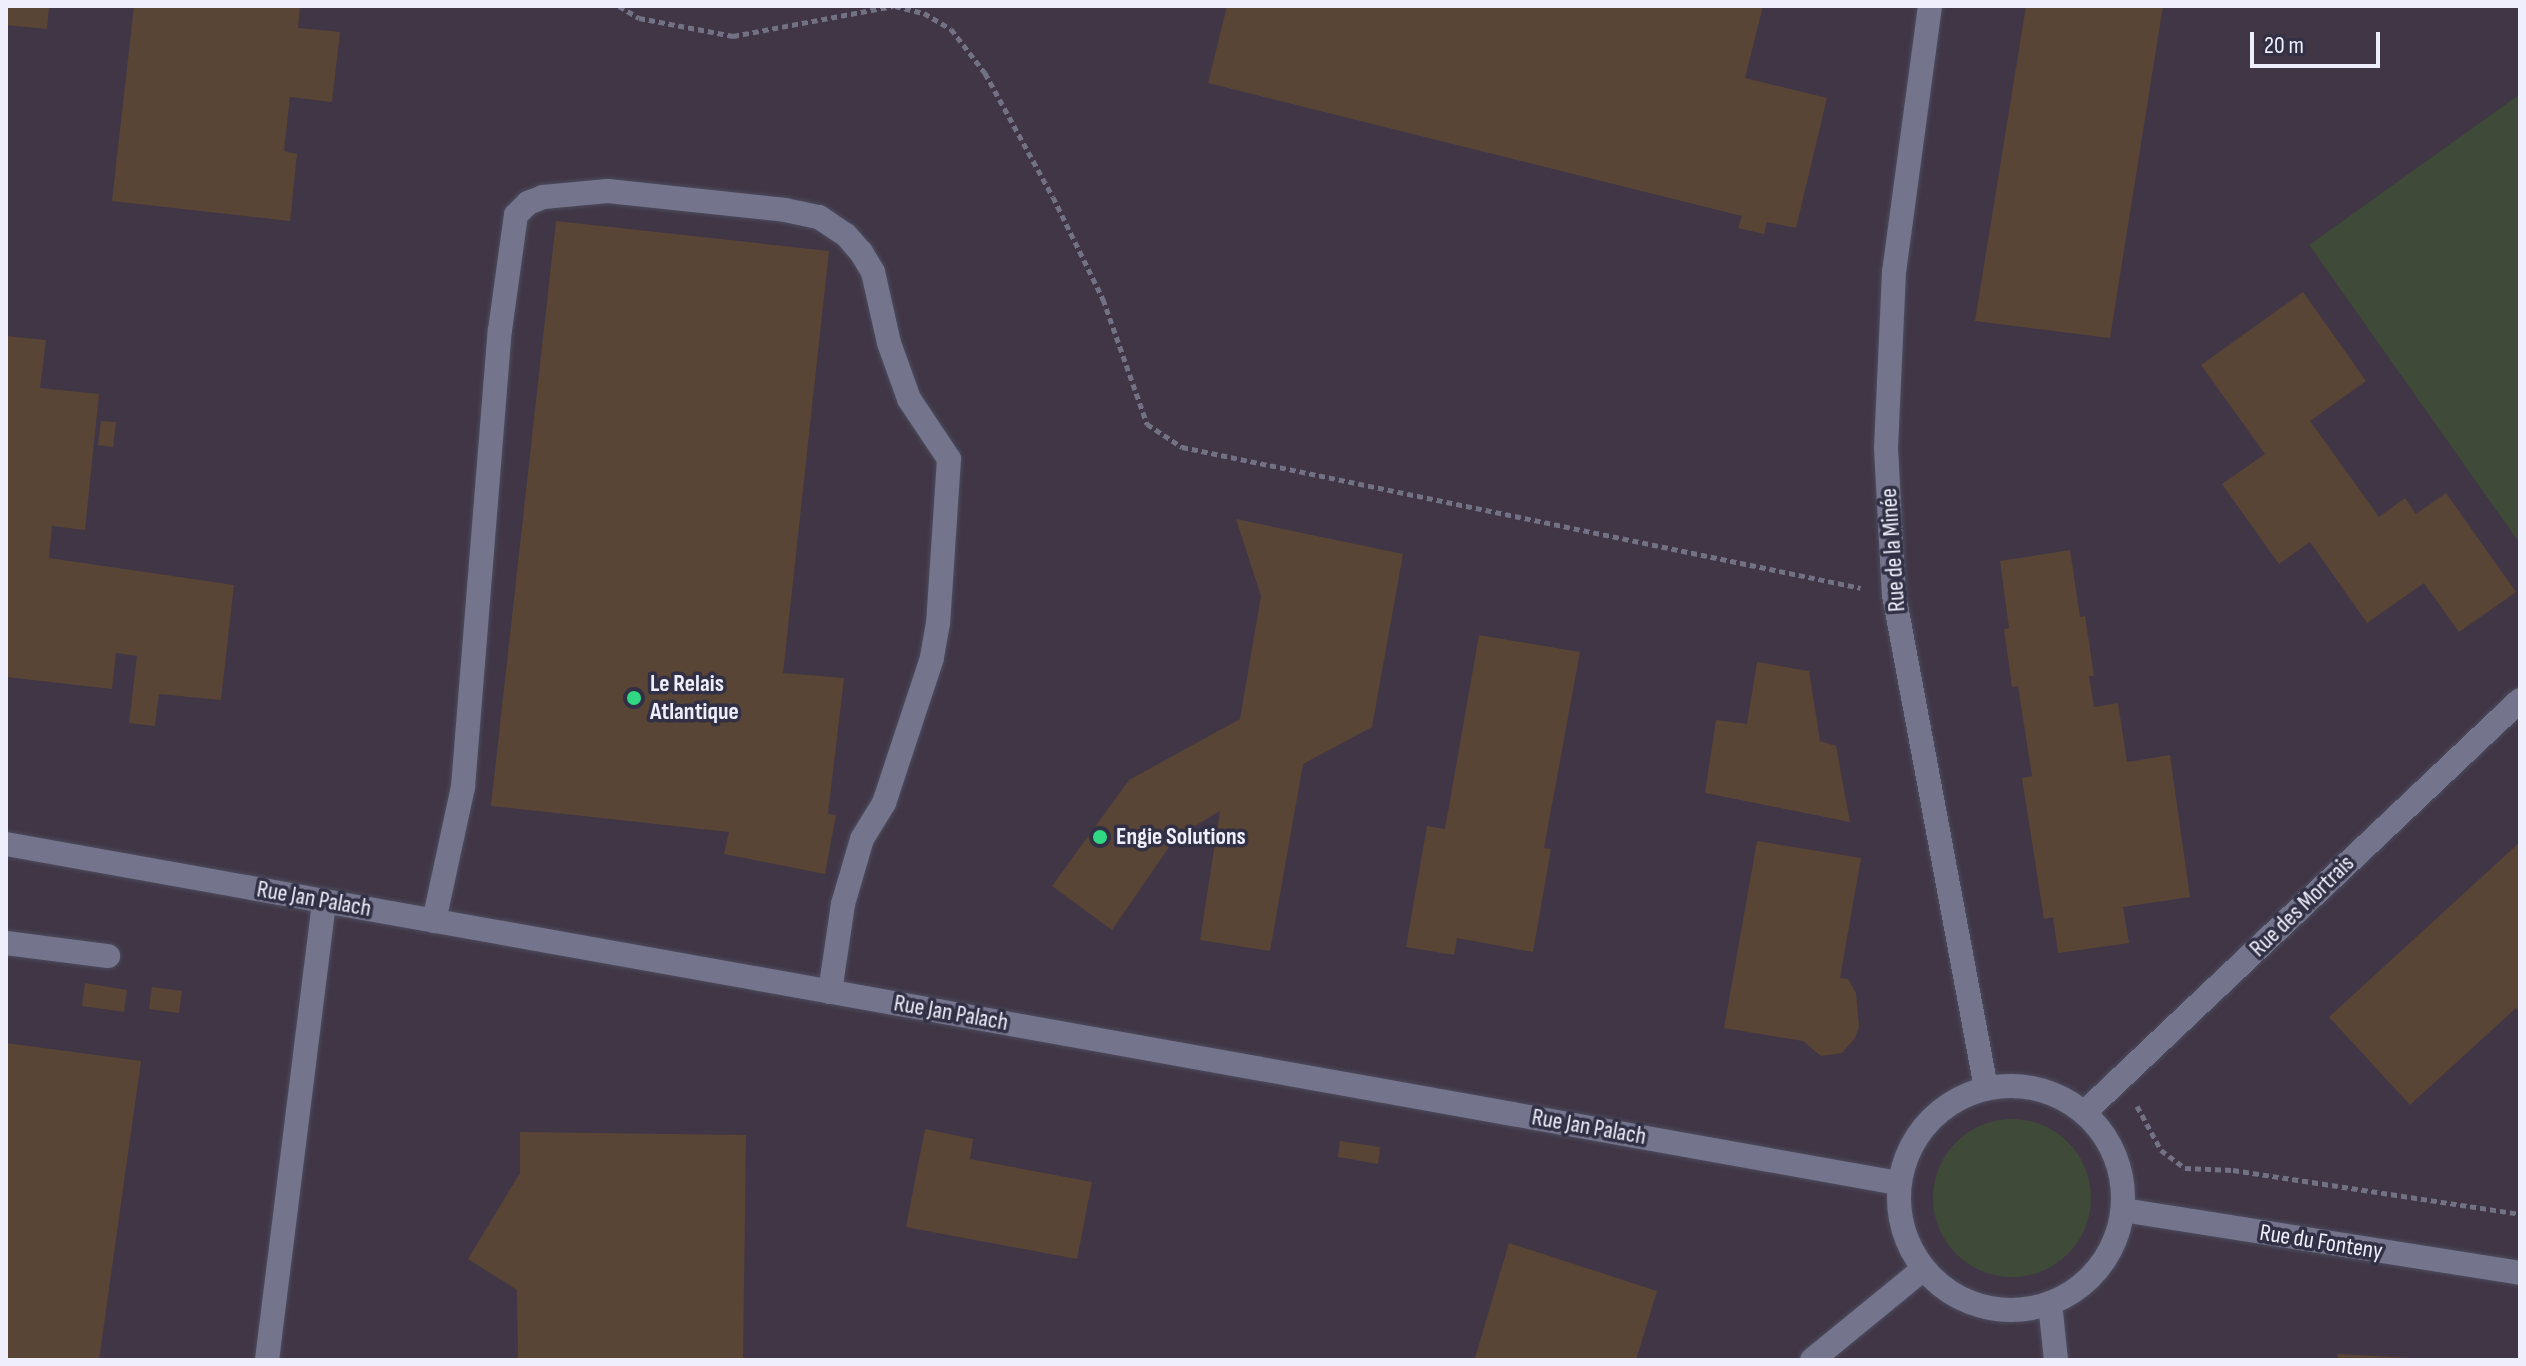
<!DOCTYPE html>
<meta charset="utf-8">
<style>
body{margin:0}
#map{position:relative;width:2526px;height:1366px;overflow:hidden;background:#313045;font-family:"Sofia Sans Condensed",sans-serif}
div>[style]{position:absolute}
[style*='--x']{left:calc(var(--x)*1px);top:calc(var(--y)*1px);width:calc(var(--w)*1px);rotate:calc(var(--a)*1deg)}
.industrial>*{inset:0;background:#403646}
.green>*{inset:0;background:#3f4a39}
.round{border-radius:50%}
.building>*{inset:0;background:#594535}
.path>*{height:5px;margin-top:-2.5px;transform-origin:0;background:repeating-linear-gradient(90deg,#727284 0 6px,transparent 0 10px)}
.roads{filter:drop-shadow(0 0 2px #4c4b5d) drop-shadow(0 0 2px #4c4b5d)}
.minor>*{height:24px;margin:-12px;padding:0 12px;transform-origin:12px;border-radius:12px;background:#74748c}
.minor>.ring{margin:-12px;padding:0;box-sizing:content-box;background:none;border:24px solid #74748c;border-radius:50%}
.dots>*{width:22px;height:22px;translate:-50% -50%;box-sizing:border-box;border:4px solid #313045;border-radius:50%}
span{translate:-50% -50%;white-space:nowrap;text-align:center;line-height:1.15;-webkit-text-stroke:7px #313045;paint-order:stroke}
.street-label{font-size:24px;color:#eeeefc}
.poi-label{font-size:24px;color:#eeeefc;font-weight:700}
.left{translate:0 -50%;text-align:left}
.frame{position:absolute;inset:0;border:8px solid #eeeefc;pointer-events:none}
.scale{position:absolute;left:2250px;top:32px;width:130px;height:36px;box-sizing:border-box;border:4px solid #eeeefc;border-top:0;padding-left:10px;font-size:24px;line-height:28px;white-space:nowrap;color:#eeeefc;-webkit-text-stroke:6px #313045;paint-order:stroke}
</style>
<div id="map">
<div class="industrial">
<i style="clip-path:polygon(6px 6px,2520px 6px,2520px 94px,2309px 245px,2520px 544px,2520px 1360px,6px 1360px)"></i>
</div>
<div class="green">
<i style="clip-path:polygon(2520px 94px,2520px 544px,2309px 245px)"></i>
<i class="round" style="left:1933px;top:1119px;width:158px;height:158px"></i>
</div>
<div class="building">
<i style="clip-path:polygon(6px 6px,49px 6px,47px 29px,6px 25px)"></i>
<i style="clip-path:polygon(134px 6px,300px 6px,298px 28px,340px 32px,332px 102px,290px 97px,284px 151px,297px 154px,290px 221px,112px 201px)"></i>
<i style="clip-path:polygon(1227px 6px,1763px 6px,1745px 78px,1827px 98px,1796px 228px,1767px 222px,1764px 234px,1738px 228px,1742px 216px,1208px 83px)"></i>
<i style="clip-path:polygon(2026px 6px,2163px 6px,2110px 338px,1975px 321px)"></i>
<i style="clip-path:polygon(556px 221px,829px 251px,783px 673px,844px 678px,828px 814px,836px 815px,825px 874px,724px 854px,729px 832px,491px 806px)"></i>
<i style="clip-path:polygon(2303px 292px,2366px 381px,2310px 421px,2379px 517px,2405px 498px,2416px 514px,2446px 493px,2516px 592px,2459px 632px,2424px 583px,2367px 623px,2310px 542px,2279px 564px,2222px 484px,2265px 454px,2201px 365px)"></i>
<i style="clip-path:polygon(6px 336px,46px 340px,40px 388px,99px 394px,85px 530px,52px 526px,49px 558px,234px 585px,221px 700px,159px 694px,155px 726px,129px 723px,137px 656px,116px 653px,112px 689px,6px 677px)"></i>
<i style="clip-path:polygon(101px 421px,116px 422px,113px 447px,98px 445px)"></i>
<i style="clip-path:polygon(1236px 519px,1403px 554px,1372px 727px,1303px 764px,1270px 951px,1200px 940px,1220px 811px,1176px 837px,1112px 930px,1052px 886px,1129px 780px,1240px 719px,1261px 596px)"></i>
<i style="clip-path:polygon(2070px 550px,2080px 617px,2085px 616px,2094px 676px,2089px 676px,2094px 707px,2118px 703px,2127px 762px,2170px 755px,2190px 897px,2123px 907px,2129px 943px,2058px 953px,2053px 917px,2044px 919px,2022px 778px,2032px 776px,2018px 686px,2012px 687px,2004px 629px,2009px 628px,2000px 561px)"></i>
<i style="clip-path:polygon(1479px 635px,1580px 652px,1544px 848px,1551px 849px,1533px 952px,1457px 938px,1454px 955px,1406px 947px,1427px 826px,1445px 829px)"></i>
<i style="clip-path:polygon(1757px 662px,1809px 671px,1820px 741px,1836px 746px,1850px 822px,1705px 793px,1716px 720px,1747px 724px)"></i>
<i style="clip-path:polygon(1757px 841px,1861px 858px,1840px 978px,1848px 979px,1856px 993px,1859px 1027px,1855px 1038px,1842px 1053px,1821px 1056px,1803px 1041px,1724px 1028px)"></i>
<i style="clip-path:polygon(2520px 842px,2520px 1012px,2516px 1008px,2410px 1105px,2329px 1017px)"></i>
<i style="clip-path:polygon(85px 983px,127px 990px,124px 1012px,82px 1006px)"></i>
<i style="clip-path:polygon(152px 987px,182px 991px,179px 1013px,149px 1009px)"></i>
<i style="clip-path:polygon(6px 1043px,141px 1061px,99px 1360px,6px 1360px)"></i>
<i style="clip-path:polygon(925px 1129px,973px 1139px,970px 1159px,1092px 1182px,1077px 1259px,906px 1227px)"></i>
<i style="clip-path:polygon(520px 1132px,746px 1135px,743px 1360px,518px 1360px,517px 1290px,468px 1259px,520px 1173px)"></i>
<i style="clip-path:polygon(1340px 1141px,1380px 1147px,1378px 1164px,1338px 1157px)"></i>
<i style="clip-path:polygon(1509px 1243px,1657px 1291px,1636px 1360px,1475px 1358px)"></i>
<i style="clip-path:polygon(2338px 1354px,2411px 1358px,2411px 1360px,2338px 1360px)"></i>
</div>
<div class="path">
<i style="--x:619;--y:6;--w:23;--a:31"></i>
<i style="--x:639;--y:18;--w:96;--a:10.8"></i>
<i style="--x:733;--y:36;--w:163;--a:-10.6"></i>
<i style="--x:895;--y:6;--w:30;--a:14"></i>
<i style="--x:924;--y:13;--w:31;--a:31"></i>
<i style="--x:951;--y:29;--w:56;--a:52.3"></i>
<i style="--x:985;--y:73;--w:141;--a:61.3"></i>
<i style="--x:1053;--y:197;--w:114;--a:63.9"></i>
<i style="--x:1103;--y:299;--w:133;--a:70.6"></i>
<i style="--x:1147;--y:424;--w:42;--a:33.3"></i>
<i style="--x:1182;--y:447;--w:693;--a:11.73"></i>
<i style="--x:2137;--y:1106;--w:50;--a:61.4"></i>
<i style="--x:2161;--y:1150;--w:30;--a:37"></i>
<i style="--x:2185;--y:1168;--w:48;--a:2.4"></i>
<i style="--x:2233;--y:1170;--w:290;--a:8.7"></i>
</div>
<div class="roads">
<div class="minor">
<i style="--x:1930;--y:6;--w:268;--a:97.7"></i>
<i style="--x:1894;--y:272;--w:176;--a:92.6"></i>
<i style="--x:1886;--y:448;--w:147;--a:86.9"></i>
<i style="--x:1894;--y:595;--w:502;--a:79.43"></i>
<i style="--x:6;--y:844;--w:1921;--a:10.16"></i>
<i style="--x:434;--y:921;--w:137;--a:-77.8"></i>
<i style="--x:463;--y:787;--w:458;--a:-85.4"></i>
<i style="--x:500;--y:330;--w:116;--a:-82.1"></i>
<i style="--x:516;--y:215;--w:17;--a:-45"></i>
<i style="--x:528;--y:203;--w:16;--a:-22"></i>
<i style="--x:543;--y:197;--w:65;--a:-5.3"></i>
<i style="--x:608;--y:191;--w:178;--a:6.1"></i>
<i style="--x:785;--y:210;--w:35;--a:12"></i>
<i style="--x:819;--y:217;--w:32;--a:34"></i>
<i style="--x:846;--y:235;--w:23;--a:49"></i>
<i style="--x:861;--y:252;--w:23;--a:59"></i>
<i style="--x:873;--y:272;--w:73;--a:77.3"></i>
<i style="--x:889;--y:343;--w:59;--a:70.3"></i>
<i style="--x:909;--y:399;--w:72;--a:56.3"></i>
<i style="--x:949;--y:459;--w:164;--a:93.8"></i>
<i style="--x:938;--y:623;--w:36;--a:100"></i>
<i style="--x:932;--y:658;--w:153;--a:108.3"></i>
<i style="--x:884;--y:803;--w:42;--a:121.4"></i>
<i style="--x:862;--y:839;--w:68;--a:106.3"></i>
<i style="--x:843;--y:904;--w:89;--a:98.4"></i>
<i style="--x:6;--y:943;--w:103;--a:7.3"></i>
<i class="ring" style="left:1899px;top:1086px;width:200px;height:200px"></i>
<i style="--x:2085;--y:1112;--w:599;--a:-43.44"></i>
<i style="--x:2123;--y:1210;--w:402;--a:9"></i>
<i style="--x:2050;--y:1303;--w:57;--a:84"></i>
<i style="--x:267;--y:1360;--w:463;--a:-82.9"></i>
<i style="--x:1812;--y:1360;--w:144;--a:-39.3"></i>
</div>
</div>
<div class="dots">
<i style="left:634px;top:698px;background:#30d883"></i>
<i style="left:1100px;top:837px;background:#30d883"></i>
</div>
<div class="street-label">
<span style="left:1893px;top:550px;rotate:-94deg">Rue de la Minée</span>
<span style="left:314px;top:899px;rotate:10deg">Rue Jan Palach</span>
<span style="left:2302px;top:906px;rotate:-44deg">Rue des Mortrais</span>
<span style="left:951px;top:1013px;rotate:10deg">Rue Jan Palach</span>
<span style="left:1589px;top:1127px;rotate:10deg">Rue Jan Palach</span>
<span style="left:2321px;top:1242px;rotate:9deg">Rue du Fonteny</span>
</div>
<div class="poi-label">
<span class="left" style="left:650px;top:698px">Le Relais<br>Atlantique</span>
<span class="left" style="left:1116px;top:837px">Engie Solutions</span>
</div>
<div class="frame"></div>
<div class="scale">20 m</div>
</div>
